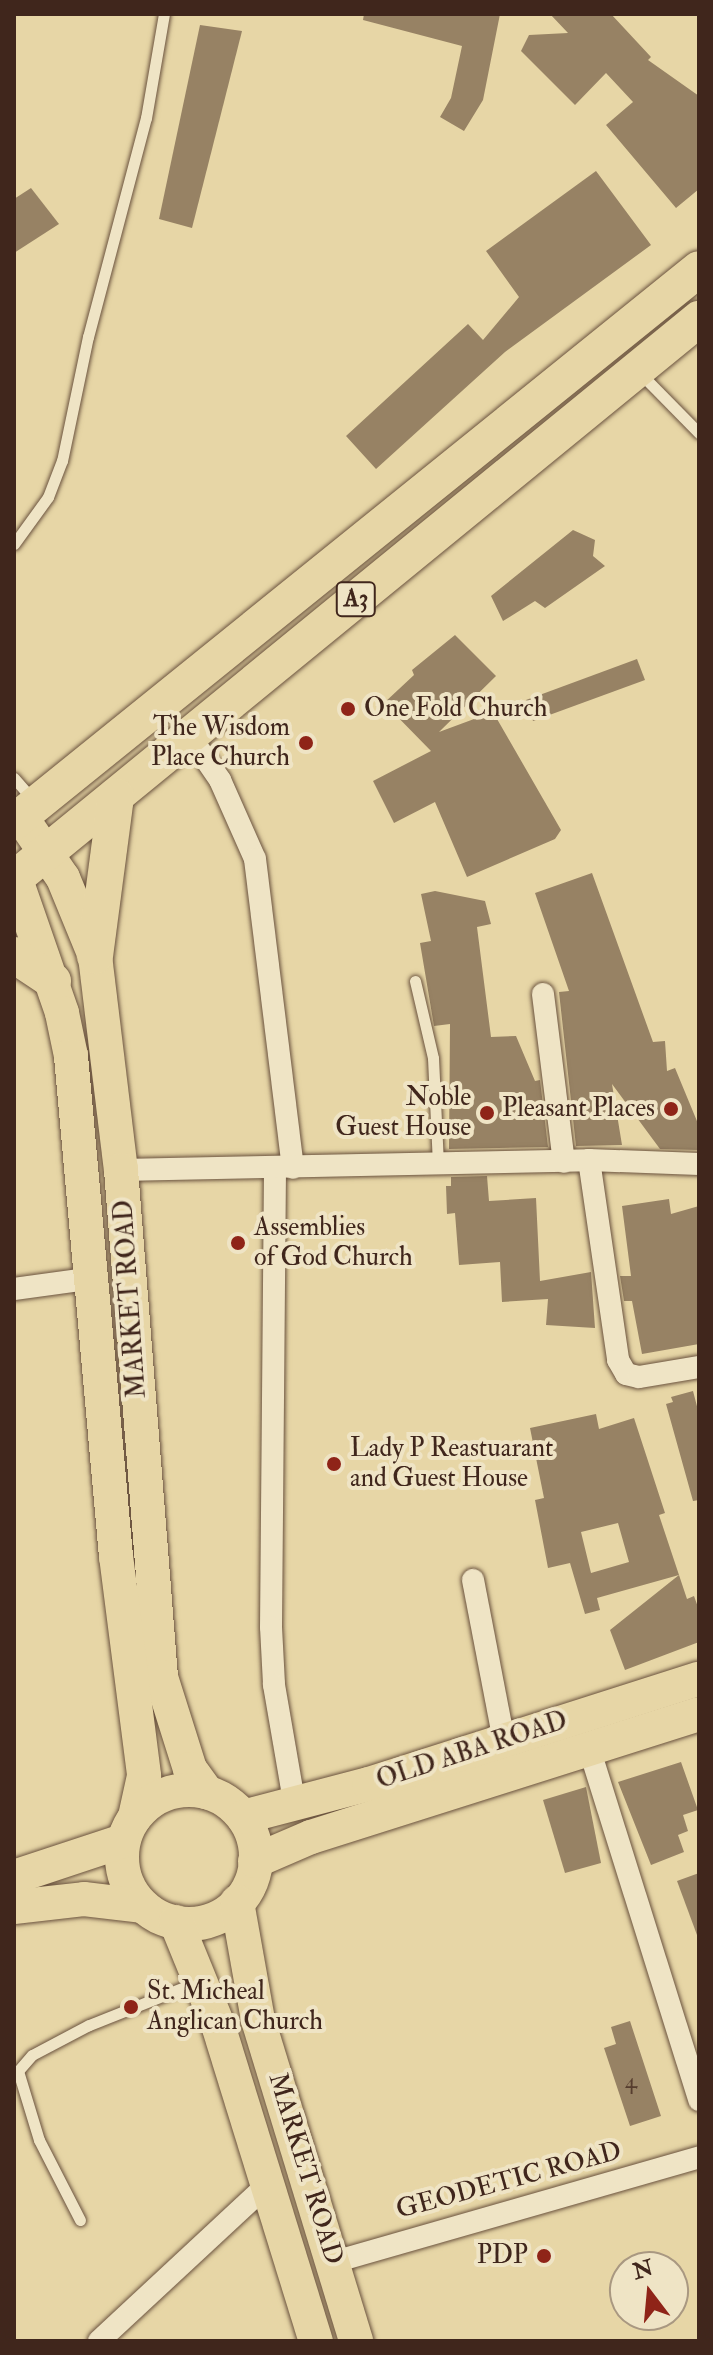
<!DOCTYPE html>
<style>
body{margin:0}
#map{position:relative;width:713px;height:2355px;overflow:hidden;background:#e7d6a6;font-family:"IM FELL Double Pica",serif}
div>[style]{position:absolute}
[style*='--x']{left:calc(var(--x)*1px);top:calc(var(--y)*1px);width:calc(var(--w)*1px);rotate:calc(var(--a)*1deg)}
.building>*{inset:0;background:#978264}
.roads{filter:drop-shadow(0 0 2px #6a523e) drop-shadow(0 0 2px #6a523e)}
.service>*{height:11px;margin:-5.5px;padding:0 5.5px;transform-origin:5.5px;border-radius:5.5px;background:#efe4c5}
.minor>*{height:22px;margin:-11px;padding:0 11px;transform-origin:11px;border-radius:11px;background:#efe4c5}
.primary>*{height:34px;margin:-17px;padding:0 17px;transform-origin:17px;border-radius:17px;background:#e7d6a6}
.primary>.ring{margin:-17px;padding:0;box-sizing:content-box;background:none;border:34px solid #e7d6a6;border-radius:50%}
.trunk>*{height:36px;margin:-18px;padding:0 18px;transform-origin:18px;border-radius:18px;background:#e7d6a6}
.dots>*{width:22px;height:22px;translate:-50% -50%;box-sizing:border-box;border:4px solid #efe4c5;border-radius:50%}
span{translate:-50% -50%;white-space:nowrap;text-align:center;line-height:1.15;-webkit-text-stroke:8px #efe4c5;paint-order:stroke}
.number-label{font-size:22px;color:#563d2e}
.number-label span{-webkit-text-stroke-width:0}
.shield-label span{padding:2px 6px;background:#efe4c5;border:2px solid;border-radius:6px;-webkit-text-stroke-width:0}
.shield-label{font-size:24px;color:#40261c;font-weight:700}
.poi-label{font-size:26px;color:#40261c}
.left{translate:0 -50%;text-align:left}
.right{translate:-100% -50%;text-align:right}
.street-label{font-size:26px;color:#40261c}
.frame{position:absolute;inset:0;border:16px solid #40261c;pointer-events:none}
.north{position:absolute;left:609px;top:2251px;width:80px;height:80px;box-sizing:border-box;background:#efe4c5;border:2px solid #a99881;border-radius:50%;rotate:344deg;font-size:22px;font-weight:700;line-height:32px;text-align:center;color:#40261c}
.north::after{content:'';display:block;margin:auto;width:28px;height:36px;background:#8f2418;clip-path:polygon(50% 0,100% 100%,50% 72%,0 100%)}
</style>
<div id="map">
<div class="building">
<i style="clip-path:polygon(364px 14px,500px 14px,483px 100px,464px 131px,440px 117px,451px 98px,462px 46px,363px 20px)"></i>
<i style="clip-path:polygon(550px 14px,611px 14px,651px 57px,648px 60px,699px 96px,699px 189px,676px 208px,606px 125px,633px 102px,606px 73px,575px 105px,521px 51px,529px 35px,568px 33px)"></i>
<i style="clip-path:polygon(200px 25px,242px 31px,192px 228px,159px 219px)"></i>
<i style="clip-path:polygon(596px 171px,651px 245px,505px 352px,376px 469px,346px 436px,468px 324px,483px 340px,519px 297px,486px 251px)"></i>
<i style="clip-path:polygon(31px 188px,59px 224px,14px 253px,14px 199px)"></i>
<i style="clip-path:polygon(573px 530px,595px 540px,593px 556px,605px 566px,545px 608px,535px 601px,503px 621px,491px 596px)"></i>
<i style="clip-path:polygon(455px 635px,496px 676px,439px 732px,493px 712px,561px 830px,555px 839px,467px 877px,435px 802px,394px 823px,373px 781px,431px 751px,384px 703px,414px 675px,412px 670px)"></i>
<i style="clip-path:polygon(637px 659px,645px 680px,533px 721px,526px 700px)"></i>
<i style="clip-path:polygon(592px 873px,653px 1042px,665px 1041px,667px 1071px,675px 1068px,699px 1126px,699px 1150px,660px 1149px,612px 1084px,622px 1145px,576px 1146px,559px 992px,569px 991px,535px 893px)"></i>
<i style="clip-path:polygon(435px 891px,485px 901px,491px 924px,477px 927px,491px 1037px,516px 1036px,535px 1081px,540px 1080px,548px 1147px,449px 1149px,450px 1024px,434px 1026px,420px 943px,431px 941px,421px 894px)"></i>
<i style="clip-path:polygon(487px 1176px,489px 1201px,536px 1198px,540px 1281px,591px 1272px,595px 1328px,546px 1325px,548px 1299px,502px 1302px,500px 1262px,459px 1265px,455px 1213px,447px 1214px,446px 1186px,451px 1186px,451px 1177px)"></i>
<i style="clip-path:polygon(669px 1199px,671px 1214px,699px 1206px,699px 1344px,642px 1354px,632px 1301px,624px 1301px,620px 1276px,631px 1276px,622px 1206px)"></i>
<i style="clip-path:polygon(693px 1391px,699px 1414px,699px 1500px,693px 1501px,666px 1404px,673px 1402px,671px 1397px)"></i>
<i style="clip-path:polygon(evenodd,596px 1414px,599px 1429px,634px 1418px,665px 1513px,659px 1515px,679px 1575px,597px 1598px,600px 1610px,585px 1614px,570px 1563px,548px 1568px,535px 1500px,544px 1498px,530px 1428px,596px 1414px,618px 1523px,629px 1562px,591px 1573px,581px 1532px,618px 1523px)"></i>
<i style="clip-path:polygon(679px 1575px,687px 1599px,694px 1596px,699px 1610px,699px 1642px,625px 1670px,610px 1630px)"></i>
<i style="clip-path:polygon(681px 1762px,698px 1810px,683px 1815px,688px 1831px,678px 1835px,684px 1852px,651px 1865px,618px 1782px)"></i>
<i style="clip-path:polygon(586px 1787px,601px 1863px,565px 1873px,543px 1800px)"></i>
<i style="clip-path:polygon(699px 1873px,699px 1935px,697px 1935px,677px 1881px)"></i>
<i style="clip-path:polygon(630px 2021px,661px 2116px,630px 2126px,604px 2048px,616px 2044px,611px 2027px)"></i>
</div>
<div class="roads">
<div class="service">
<i style="--x:640;--y:373;--w:84;--a:45.5"></i>
<i style="--x:14;--y:544;--w:58;--a:-54.1"></i>
<i style="--x:48;--y:497;--w:39;--a:-69"></i>
<i style="--x:62;--y:461;--w:127;--a:-78.2"></i>
<i style="--x:88;--y:337;--w:227;--a:-75.2"></i>
<i style="--x:146;--y:118;--w:106;--a:-80.2"></i>
<i style="--x:14;--y:778;--w:30;--a:49"></i>
<i style="--x:415;--y:981;--w:79;--a:76.8"></i>
<i style="--x:433;--y:1058;--w:106;--a:87.3"></i>
<i style="--x:80;--y:2220;--w:90;--a:-117.1"></i>
<i style="--x:39;--y:2140;--w:72;--a:-106.9"></i>
<i style="--x:18;--y:2071;--w:21;--a:-49"></i>
<i style="--x:32;--y:2055;--w:64;--a:-27.8"></i>
<i style="--x:89;--y:2025;--w:116;--a:-21.7"></i>
</div>
<div class="minor">
<i style="--x:189;--y:735;--w:55;--a:55.4"></i>
<i style="--x:220;--y:780;--w:86;--a:66.1"></i>
<i style="--x:255;--y:859;--w:311;--a:83"></i>
<i style="--x:543;--y:994;--w:169;--a:82.9"></i>
<i style="--x:589;--y:1160;--w:202;--a:81.7"></i>
<i style="--x:618;--y:1360;--w:16;--a:60"></i>
<i style="--x:626;--y:1374;--w:13;--a:13"></i>
<i style="--x:639;--y:1377;--w:61;--a:-9.5"></i>
<i style="--x:275;--y:1169;--w:458;--a:90.5"></i>
<i style="--x:271;--y:1627;--w:58;--a:87"></i>
<i style="--x:274;--y:1685;--w:123;--a:80.2"></i>
<i style="--x:121;--y:1170;--w:468;--a:-1.2"></i>
<i style="--x:589;--y:1160;--w:110;--a:2.1"></i>
<i style="--x:14;--y:1289;--w:81;--a:-7.8"></i>
<i style="--x:473;--y:1580;--w:164;--a:79.1"></i>
<i style="--x:589;--y:1748;--w:369;--a:72.6"></i>
<i style="--x:334;--y:2262;--w:380;--a:-16"></i>
<i style="--x:99;--y:2341;--w:232;--a:-42.9"></i>
</div>
<div class="primary">
<i style="--x:21;--y:817;--w:74;--a:55.5"></i>
<i style="--x:63;--y:878;--w:84;--a:67.7"></i>
<i style="--x:95;--y:956;--w:216;--a:83.1"></i>
<i style="--x:121;--y:1170;--w:509;--a:85.49"></i>
<i style="--x:161;--y:1677;--w:96;--a:72.5"></i>
<i style="--x:190;--y:1769;--w:29;--a:54"></i>
<i style="--x:14;--y:874;--w:147;--a:70.9"></i>
<i style="--x:62;--y:1013;--w:44;--a:78.2"></i>
<i style="--x:71;--y:1056;--w:502;--a:84.86"></i>
<i style="--x:116;--y:1556;--w:222;--a:82.7"></i>
<i style="--x:144;--y:1776;--w:42;--a:102.4"></i>
<i class="ring" style="left:122px;top:1790px;width:100px;height:100px"></i>
<i style="--x:243;--y:1817;--w:130;--a:-14.7"></i>
<i style="--x:369;--y:1784;--w:346;--a:-17.7"></i>
<i style="--x:255;--y:1861;--w:61;--a:-23.2"></i>
<i style="--x:311;--y:1837;--w:407;--a:-17.6"></i>
<i style="--x:14;--y:1877;--w:115;--a:-18.3"></i>
<i style="--x:237;--y:1902;--w:120;--a:79.9"></i>
<i style="--x:258;--y:2020;--w:336;--a:73"></i>
<i style="--x:14;--y:1907;--w:70;--a:-6.5"></i>
<i style="--x:84;--y:1899;--w:58;--a:6.9"></i>
<i style="--x:176;--y:1922;--w:111;--a:67.8"></i>
<i style="--x:218;--y:2025;--w:331;--a:72.8"></i>
</div>
<div class="trunk">
<i style="--x:14;--y:822;--w:880;--a:-38.91"></i>
<i style="--x:14;--y:879;--w:885;--a:-39.27"></i>
<i style="--x:14;--y:955;--w:47;--a:33.7"></i>
<i style="--x:95;--y:956;--w:161;--a:-82.5"></i>
</div>
</div>
<div class="dots">
<i style="left:348px;top:709px;background:#8f2418"></i>
<i style="left:306px;top:743px;background:#8f2418"></i>
<i style="left:671px;top:1109px;background:#8f2418"></i>
<i style="left:487px;top:1113px;background:#8f2418"></i>
<i style="left:238px;top:1243px;background:#8f2418"></i>
<i style="left:334px;top:1464px;background:#8f2418"></i>
<i style="left:131px;top:2007px;background:#8f2418"></i>
<i style="left:544px;top:2256px;background:#8f2418"></i>
</div>
<div class="number-label">
<span style="left:631px;top:2082px">4</span>
</div>
<div class="shield-label">
<span style="left:356px;top:599px">A3</span>
</div>
<div class="poi-label">
<span class="left" style="left:364px;top:709px">One Fold Church</span>
<span class="right" style="left:290px;top:743px">The Wisdom<br>Place Church</span>
<span class="right" style="left:471px;top:1113px">Noble<br>Guest House</span>
<span class="right" style="left:655px;top:1109px">Pleasant Places</span>
<span class="left" style="left:254px;top:1243px">Assemblies<br>of God Church</span>
<span class="left" style="left:350px;top:1464px">Lady P Reastuarant<br>and Guest House</span>
<span class="left" style="left:147px;top:2007px">St. Micheal<br>Anglican Church</span>
<span class="right" style="left:528px;top:2256px">PDP</span>
</div>
<div class="street-label">
<span style="left:131px;top:1299px;rotate:-94deg">MARKET ROAD</span>
<span style="left:472px;top:1751px;rotate:-18deg">OLD ABA ROAD</span>
<span style="left:305px;top:2169px;rotate:73deg">MARKET ROAD</span>
<span style="left:509px;top:2181px;rotate:-15deg">GEODETIC ROAD</span>
</div>
<div class="frame"></div>
<div class="north">N</div>
</div>
